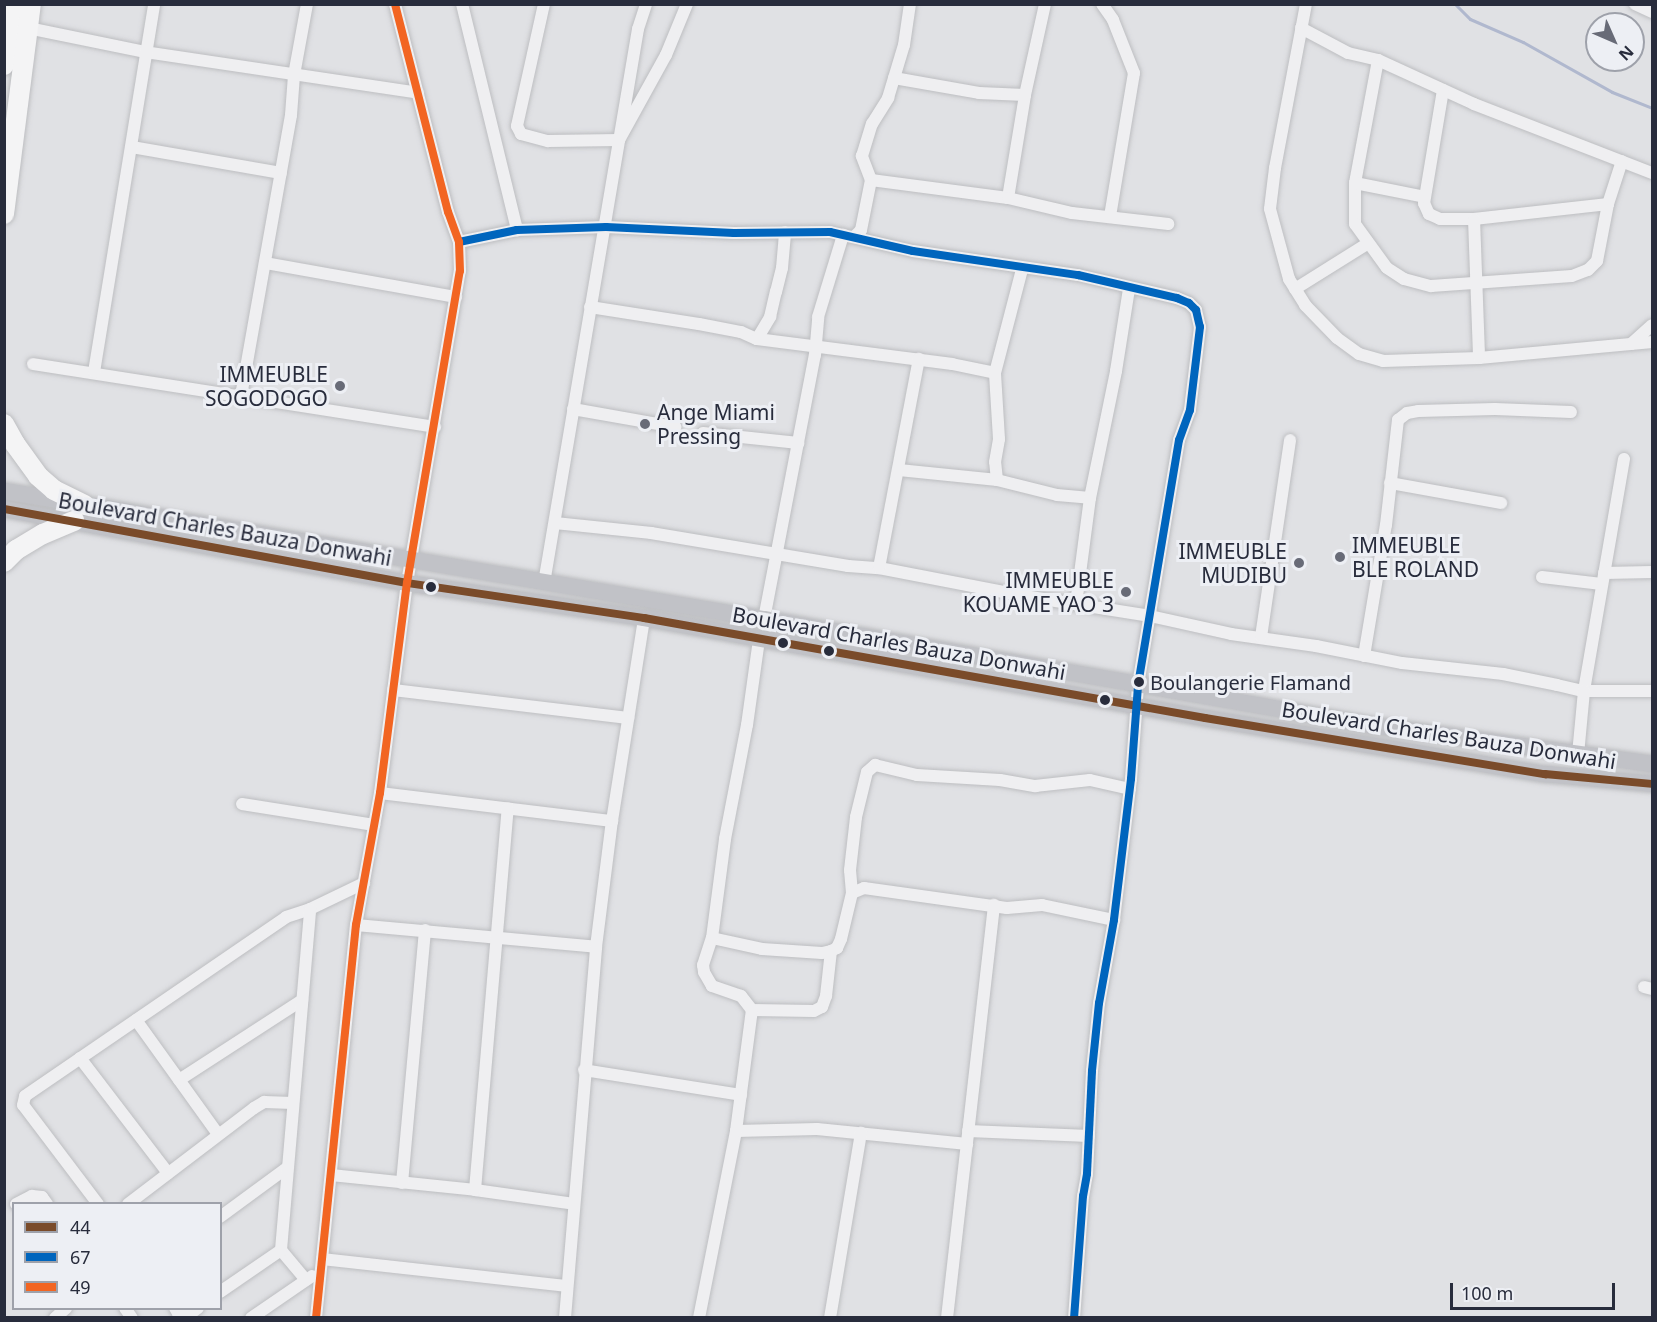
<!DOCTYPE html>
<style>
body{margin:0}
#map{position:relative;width:1657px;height:1322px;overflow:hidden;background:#e0e1e4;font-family:"Noto Sans",sans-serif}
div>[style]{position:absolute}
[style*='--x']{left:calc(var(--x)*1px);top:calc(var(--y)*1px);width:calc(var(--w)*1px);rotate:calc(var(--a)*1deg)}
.stream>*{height:3px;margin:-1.5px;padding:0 1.5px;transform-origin:1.5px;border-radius:1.5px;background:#b0b8ce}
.roads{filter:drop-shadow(0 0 2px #bdbec1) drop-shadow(0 0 2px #bdbec1)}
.minor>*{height:12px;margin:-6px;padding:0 6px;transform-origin:6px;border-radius:6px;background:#efeff1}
.secondary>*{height:16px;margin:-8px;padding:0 8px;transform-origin:8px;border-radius:8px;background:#c1c2c7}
.trunk>*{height:20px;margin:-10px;padding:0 10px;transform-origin:10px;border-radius:10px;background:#f4f4f5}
.bus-1>*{height:8px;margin:-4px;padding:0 4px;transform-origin:4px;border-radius:4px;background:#7a4b2a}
.bus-2>*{height:8px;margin:-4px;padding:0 4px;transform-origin:4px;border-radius:4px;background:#0065bd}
.bus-3>*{height:8px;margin:-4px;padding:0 4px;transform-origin:4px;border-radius:4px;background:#f26522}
.dots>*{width:16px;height:16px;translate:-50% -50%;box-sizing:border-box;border:3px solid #edeff4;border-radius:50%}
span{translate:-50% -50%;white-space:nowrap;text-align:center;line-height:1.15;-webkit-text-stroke:6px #edeff4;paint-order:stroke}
.bus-label{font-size:20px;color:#282c3c}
.left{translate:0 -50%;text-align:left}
.poi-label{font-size:21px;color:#282c3c}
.right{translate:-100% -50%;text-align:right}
.street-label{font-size:21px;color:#282c3c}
.frame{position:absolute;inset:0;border:6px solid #282c3c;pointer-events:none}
.legend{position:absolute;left:12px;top:1202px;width:210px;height:108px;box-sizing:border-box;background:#edeff4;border:2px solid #9ea1aa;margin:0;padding:8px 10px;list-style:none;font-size:18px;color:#282c3c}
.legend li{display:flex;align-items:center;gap:12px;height:30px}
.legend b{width:30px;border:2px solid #9ea1aa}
.north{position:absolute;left:1585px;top:12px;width:60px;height:60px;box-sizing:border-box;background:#edeff4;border:2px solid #9ea1aa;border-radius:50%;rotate:135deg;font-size:16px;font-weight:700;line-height:24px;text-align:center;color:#282c3c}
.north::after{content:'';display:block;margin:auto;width:21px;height:27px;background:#686b77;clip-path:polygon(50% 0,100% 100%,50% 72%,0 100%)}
.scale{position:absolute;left:1450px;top:1283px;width:165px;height:27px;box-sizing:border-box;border:3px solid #282c3c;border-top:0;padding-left:8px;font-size:18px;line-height:21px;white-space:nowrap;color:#282c3c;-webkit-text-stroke:4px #edeff4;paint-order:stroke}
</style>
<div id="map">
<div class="stream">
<i style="--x:1455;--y:4;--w:21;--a:45"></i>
<i style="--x:1470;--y:19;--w:58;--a:23.5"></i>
<i style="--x:1523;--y:42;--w:102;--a:29.3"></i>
<i style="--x:1612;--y:92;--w:43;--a:21.8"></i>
</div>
<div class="roads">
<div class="minor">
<i style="--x:462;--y:4;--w:233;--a:76.3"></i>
<i style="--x:544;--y:4;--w:125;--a:102.5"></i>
<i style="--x:517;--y:126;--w:9;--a:63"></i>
<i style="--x:521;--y:134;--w:28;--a:15"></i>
<i style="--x:548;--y:141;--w:71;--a:-0.8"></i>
<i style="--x:619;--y:140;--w:97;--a:-61.1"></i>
<i style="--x:666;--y:55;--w:55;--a:-67.6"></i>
<i style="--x:1102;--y:4;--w:19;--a:55"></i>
<i style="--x:1113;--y:20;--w:57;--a:68.4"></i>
<i style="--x:1134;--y:73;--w:145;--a:99.5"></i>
<i style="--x:1306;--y:4;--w:167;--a:100.7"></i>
<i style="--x:1275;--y:168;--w:41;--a:97"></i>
<i style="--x:1270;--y:209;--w:73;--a:74.8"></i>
<i style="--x:1289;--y:279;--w:31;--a:58"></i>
<i style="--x:1305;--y:305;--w:46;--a:45.9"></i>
<i style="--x:1337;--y:338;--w:27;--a:36"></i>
<i style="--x:1359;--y:354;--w:25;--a:16"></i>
<i style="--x:1383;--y:361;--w:96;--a:-1.8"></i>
<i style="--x:1479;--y:358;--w:174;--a:-5.3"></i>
<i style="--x:1635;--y:4;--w:19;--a:25"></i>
<i style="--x:28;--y:28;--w:119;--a:11.6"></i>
<i style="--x:145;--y:52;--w:276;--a:8.5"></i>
<i style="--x:1301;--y:28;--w:53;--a:28"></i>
<i style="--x:1348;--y:53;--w:31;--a:13"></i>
<i style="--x:1378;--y:60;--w:106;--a:24.6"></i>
<i style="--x:1474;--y:104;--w:191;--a:21.2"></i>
<i style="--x:1378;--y:60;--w:125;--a:100.6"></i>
<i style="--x:1355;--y:183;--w:41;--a:90"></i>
<i style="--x:1355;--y:224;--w:54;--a:54"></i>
<i style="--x:1387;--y:268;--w:20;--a:33"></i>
<i style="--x:1404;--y:279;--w:28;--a:15"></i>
<i style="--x:1431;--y:286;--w:141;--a:-4.1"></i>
<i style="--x:1572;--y:276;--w:17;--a:-21"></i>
<i style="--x:1588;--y:270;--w:13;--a:-45"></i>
<i style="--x:1597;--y:261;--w:58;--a:-79.1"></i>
<i style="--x:1608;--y:204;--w:45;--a:-72"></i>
<i style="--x:894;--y:78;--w:86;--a:10"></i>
<i style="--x:979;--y:93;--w:46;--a:2.5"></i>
<i style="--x:1443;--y:90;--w:115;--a:99.5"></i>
<i style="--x:1424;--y:203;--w:12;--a:66"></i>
<i style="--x:1429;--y:214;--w:12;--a:24"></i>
<i style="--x:1440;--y:219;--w:34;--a:0"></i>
<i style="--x:1474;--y:219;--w:135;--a:-6.4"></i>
<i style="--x:132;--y:147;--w:151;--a:9.9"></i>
<i style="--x:871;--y:180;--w:26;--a:-111"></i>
<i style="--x:862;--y:156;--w:34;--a:-73"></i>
<i style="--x:872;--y:124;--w:31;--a:-58"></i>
<i style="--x:888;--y:98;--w:55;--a:-73.2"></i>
<i style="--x:904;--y:45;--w:41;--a:-81.7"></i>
<i style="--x:1355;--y:183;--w:71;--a:11.3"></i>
<i style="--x:1008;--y:198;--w:104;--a:-80.6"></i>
<i style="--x:1025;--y:95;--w:93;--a:-77.6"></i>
<i style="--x:1474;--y:219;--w:139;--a:87.9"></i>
<i style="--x:854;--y:237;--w:10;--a:-45"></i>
<i style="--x:861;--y:230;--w:51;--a:-78.7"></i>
<i style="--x:871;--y:180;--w:138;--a:7.5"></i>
<i style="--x:1008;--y:198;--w:66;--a:13.2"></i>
<i style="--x:1072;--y:213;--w:97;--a:6.5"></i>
<i style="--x:459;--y:242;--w:59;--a:-11.7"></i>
<i style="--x:517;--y:230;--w:89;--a:-1.9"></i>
<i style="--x:606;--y:227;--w:128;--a:2.7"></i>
<i style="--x:734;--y:233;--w:96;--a:-0.6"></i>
<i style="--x:830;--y:232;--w:85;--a:12.9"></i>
<i style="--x:913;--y:251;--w:167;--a:8.3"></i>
<i style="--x:1078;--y:275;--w:102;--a:13.1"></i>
<i style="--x:1177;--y:298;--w:13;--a:23"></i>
<i style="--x:1189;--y:303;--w:10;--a:45"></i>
<i style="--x:1196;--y:310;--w:17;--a:77"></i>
<i style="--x:1200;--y:327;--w:84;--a:96.9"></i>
<i style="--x:1190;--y:410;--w:32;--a:110"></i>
<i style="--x:1179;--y:440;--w:249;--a:99.5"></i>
<i style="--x:1138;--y:686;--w:93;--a:94.3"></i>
<i style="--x:1131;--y:779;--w:142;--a:96.9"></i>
<i style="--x:1114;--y:920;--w:84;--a:100.2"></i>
<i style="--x:1099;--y:1003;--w:68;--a:95.9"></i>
<i style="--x:1092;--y:1071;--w:103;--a:92.8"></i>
<i style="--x:1087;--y:1174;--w:22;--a:100"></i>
<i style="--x:1083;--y:1196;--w:122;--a:94.2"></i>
<i style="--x:265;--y:263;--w:194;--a:10.1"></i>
<i style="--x:1295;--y:289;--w:85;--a:-32"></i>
<i style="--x:590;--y:307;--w:110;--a:8.9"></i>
<i style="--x:699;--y:324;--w:43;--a:10.8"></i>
<i style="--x:741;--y:332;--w:17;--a:24"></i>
<i style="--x:757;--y:339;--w:26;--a:-59"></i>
<i style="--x:770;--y:317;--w:26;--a:-77"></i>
<i style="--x:776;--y:292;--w:25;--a:-76"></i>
<i style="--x:782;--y:268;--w:36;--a:-85"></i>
<i style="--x:757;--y:339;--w:197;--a:7.3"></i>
<i style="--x:952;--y:364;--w:44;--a:11.8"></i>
<i style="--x:1631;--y:344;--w:28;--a:-42"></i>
<i style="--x:33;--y:364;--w:407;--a:8.9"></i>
<i style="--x:94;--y:372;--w:373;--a:-80.7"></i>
<i style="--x:241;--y:396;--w:285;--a:-79.9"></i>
<i style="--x:291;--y:115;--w:40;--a:-85.7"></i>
<i style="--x:294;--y:75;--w:72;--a:-79.6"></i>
<i style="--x:573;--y:409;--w:104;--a:10"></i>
<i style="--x:703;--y:433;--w:96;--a:6"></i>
<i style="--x:1624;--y:459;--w:235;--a:99.8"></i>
<i style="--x:1584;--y:691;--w:68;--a:0"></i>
<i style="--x:899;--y:470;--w:99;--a:5.8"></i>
<i style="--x:997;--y:480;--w:62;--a:14"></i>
<i style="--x:1057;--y:495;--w:33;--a:5"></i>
<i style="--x:997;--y:480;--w:18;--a:-96"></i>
<i style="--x:995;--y:462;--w:23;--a:-80"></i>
<i style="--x:999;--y:439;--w:66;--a:-93.5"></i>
<i style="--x:995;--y:373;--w:107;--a:-75.4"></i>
<i style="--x:1390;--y:483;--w:113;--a:10.2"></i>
<i style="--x:555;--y:523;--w:97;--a:5.9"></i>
<i style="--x:651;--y:533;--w:200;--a:9.5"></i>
<i style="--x:848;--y:566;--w:31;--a:4"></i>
<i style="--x:879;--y:568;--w:148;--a:10.9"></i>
<i style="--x:1024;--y:596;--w:128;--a:9"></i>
<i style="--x:1150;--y:616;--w:83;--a:12.5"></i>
<i style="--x:1231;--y:634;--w:86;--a:8"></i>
<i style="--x:1316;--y:646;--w:88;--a:11.2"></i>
<i style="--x:1402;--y:663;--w:102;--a:6.2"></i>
<i style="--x:1503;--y:674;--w:55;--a:11.5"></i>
<i style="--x:1557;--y:685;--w:28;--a:13"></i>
<i style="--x:1584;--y:691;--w:64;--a:95.4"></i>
<i style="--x:879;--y:568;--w:213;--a:-79.2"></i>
<i style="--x:1604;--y:573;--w:48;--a:-1.2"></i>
<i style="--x:1542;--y:577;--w:60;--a:6.7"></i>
<i style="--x:544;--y:583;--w:562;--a:-80.37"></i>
<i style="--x:638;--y:29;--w:26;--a:-72"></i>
<i style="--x:1076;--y:604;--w:107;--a:-82.5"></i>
<i style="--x:1090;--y:498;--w:130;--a:-78.4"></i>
<i style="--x:1116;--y:371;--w:83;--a:-81"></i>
<i style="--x:764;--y:619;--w:269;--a:-79.1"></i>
<i style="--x:815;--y:355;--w:38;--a:-85"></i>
<i style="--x:818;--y:317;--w:86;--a:-73"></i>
<i style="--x:1261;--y:637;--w:199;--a:-81.6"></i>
<i style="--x:1364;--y:656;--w:133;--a:-80.5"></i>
<i style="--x:1386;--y:525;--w:106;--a:-83.5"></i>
<i style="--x:1398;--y:420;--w:11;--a:-38"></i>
<i style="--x:1407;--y:413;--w:11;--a:-10"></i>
<i style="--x:1418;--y:411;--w:77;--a:-1.5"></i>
<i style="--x:1495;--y:409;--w:76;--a:2.3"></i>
<i style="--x:393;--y:690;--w:237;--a:6.8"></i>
<i style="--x:380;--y:793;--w:234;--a:6.9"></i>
<i style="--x:242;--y:804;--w:134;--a:9"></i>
<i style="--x:852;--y:893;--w:23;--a:-95"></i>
<i style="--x:850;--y:870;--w:53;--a:-83.5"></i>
<i style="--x:856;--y:817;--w:46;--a:-76.3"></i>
<i style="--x:867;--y:772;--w:11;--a:-41"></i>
<i style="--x:875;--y:765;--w:43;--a:13.4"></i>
<i style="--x:917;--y:775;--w:83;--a:3.4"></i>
<i style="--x:1000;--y:780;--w:36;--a:10"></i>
<i style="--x:1035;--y:786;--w:55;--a:-6.2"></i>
<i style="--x:1090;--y:780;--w:41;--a:12.7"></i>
<i style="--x:356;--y:925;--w:241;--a:5.2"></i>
<i style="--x:712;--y:938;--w:51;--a:12.4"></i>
<i style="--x:762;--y:949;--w:60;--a:3.8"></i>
<i style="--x:822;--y:953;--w:9;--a:-13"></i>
<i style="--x:831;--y:951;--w:7;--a:-27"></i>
<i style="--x:837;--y:948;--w:10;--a:-66"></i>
<i style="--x:841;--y:939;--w:47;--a:-76.6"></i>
<i style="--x:852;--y:893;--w:13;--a:-23"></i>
<i style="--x:864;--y:888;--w:144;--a:8"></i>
<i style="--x:1007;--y:908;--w:35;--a:-5"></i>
<i style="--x:1042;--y:905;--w:74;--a:11.8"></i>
<i style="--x:1644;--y:987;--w:8;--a:14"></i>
<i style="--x:752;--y:1010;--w:62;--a:0.9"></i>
<i style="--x:814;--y:1011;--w:9;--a:-27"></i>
<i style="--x:822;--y:1007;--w:12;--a:-70"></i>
<i style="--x:826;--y:996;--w:45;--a:-83.7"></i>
<i style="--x:136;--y:1020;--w:140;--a:54.3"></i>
<i style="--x:80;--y:1058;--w:145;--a:52.6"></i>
<i style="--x:584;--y:1070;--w:159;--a:9"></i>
<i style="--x:179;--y:1080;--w:147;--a:-33"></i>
<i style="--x:736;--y:1131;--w:81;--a:-1.4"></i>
<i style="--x:817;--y:1129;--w:151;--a:5.7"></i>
<i style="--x:968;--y:1131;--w:121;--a:2.4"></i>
<i style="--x:331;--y:1175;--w:145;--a:5.9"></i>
<i style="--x:475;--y:1190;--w:100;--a:8"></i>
<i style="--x:402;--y:1183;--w:254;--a:-84.8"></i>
<i style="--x:475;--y:1190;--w:383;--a:-85.1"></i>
<i style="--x:16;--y:1204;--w:18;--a:-27"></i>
<i style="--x:32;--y:1196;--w:10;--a:6"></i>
<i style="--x:42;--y:1197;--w:9;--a:54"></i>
<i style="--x:98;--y:1204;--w:124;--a:-127.1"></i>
<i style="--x:23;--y:1105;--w:9;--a:-77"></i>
<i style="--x:25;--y:1096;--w:316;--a:-34.4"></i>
<i style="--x:286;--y:917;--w:25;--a:-18"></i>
<i style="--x:310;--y:909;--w:60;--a:-25.7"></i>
<i style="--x:128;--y:1204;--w:158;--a:-37.3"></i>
<i style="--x:254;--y:1108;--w:12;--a:-31"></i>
<i style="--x:264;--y:1102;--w:29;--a:2"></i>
<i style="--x:220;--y:1217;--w:84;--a:-36.3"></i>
<i style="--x:322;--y:1259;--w:245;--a:6.3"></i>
<i style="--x:306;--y:1280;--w:39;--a:-130"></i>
<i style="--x:281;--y:1250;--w:342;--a:-85.1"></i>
<i style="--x:220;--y:1292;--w:74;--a:-34.5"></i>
<i style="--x:125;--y:1308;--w:12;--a:55"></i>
<i style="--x:175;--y:1308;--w:6;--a:59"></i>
<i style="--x:178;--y:1313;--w:12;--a:5"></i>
<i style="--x:190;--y:1314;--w:10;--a:-37"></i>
<i style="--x:55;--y:1318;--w:15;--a:-42"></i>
<i style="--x:251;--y:1318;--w:74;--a:-34.5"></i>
<i style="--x:316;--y:1318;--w:395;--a:-84.2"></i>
<i style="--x:356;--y:925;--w:134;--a:-79.7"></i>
<i style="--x:380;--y:793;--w:212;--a:-82.7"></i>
<i style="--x:407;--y:583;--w:316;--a:-80.4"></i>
<i style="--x:460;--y:271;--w:29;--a:-92"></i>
<i style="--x:459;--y:242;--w:32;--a:-110"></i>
<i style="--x:448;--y:212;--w:215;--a:-104.3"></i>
<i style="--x:565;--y:1318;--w:372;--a:-85.2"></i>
<i style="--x:596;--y:947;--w:127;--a:-82.8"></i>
<i style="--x:612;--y:821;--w:206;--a:-81"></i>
<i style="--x:699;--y:1318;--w:191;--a:-78.8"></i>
<i style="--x:736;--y:1131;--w:122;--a:-82.5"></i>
<i style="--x:752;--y:1010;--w:18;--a:-128"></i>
<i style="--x:741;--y:996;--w:31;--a:-161"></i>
<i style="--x:712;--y:986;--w:16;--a:-120"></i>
<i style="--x:704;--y:972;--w:7;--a:-98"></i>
<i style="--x:703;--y:965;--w:28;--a:-72"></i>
<i style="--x:712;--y:938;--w:100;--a:-82.5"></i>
<i style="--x:725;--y:839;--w:116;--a:-79.1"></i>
<i style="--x:747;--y:725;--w:86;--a:-82"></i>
<i style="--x:830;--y:1318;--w:188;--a:-80.5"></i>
<i style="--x:947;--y:1318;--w:416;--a:-83.5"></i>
</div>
<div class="secondary">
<i style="--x:4;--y:491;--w:771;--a:9.56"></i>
<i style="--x:764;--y:619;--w:616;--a:9.91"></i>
<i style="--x:1371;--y:725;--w:284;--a:7.9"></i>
<i style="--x:4;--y:509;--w:410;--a:10.4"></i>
<i style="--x:407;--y:583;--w:240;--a:8.4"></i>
<i style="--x:644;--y:618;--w:570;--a:10.11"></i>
<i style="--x:1205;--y:718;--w:345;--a:9.4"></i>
<i style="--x:1545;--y:774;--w:107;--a:5.3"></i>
</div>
<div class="trunk">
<i style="--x:4;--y:65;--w:62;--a:-82.5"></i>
<i style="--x:4;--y:214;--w:212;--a:-82.7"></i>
<i style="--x:4;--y:424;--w:23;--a:61"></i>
<i style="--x:15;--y:444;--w:39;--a:54"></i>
<i style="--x:38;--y:476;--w:21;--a:41"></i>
<i style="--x:54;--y:490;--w:34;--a:26"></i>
<i style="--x:4;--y:562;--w:17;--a:-45"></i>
<i style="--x:16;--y:550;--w:31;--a:-31"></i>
<i style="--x:43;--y:534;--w:34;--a:-23"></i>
</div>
</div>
<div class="bus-1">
<i style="--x:4;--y:509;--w:410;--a:10.4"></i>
<i style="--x:407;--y:583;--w:240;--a:8.4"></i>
<i style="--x:644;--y:618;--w:570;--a:10.11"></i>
<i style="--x:1205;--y:718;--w:345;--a:9.4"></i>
<i style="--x:1545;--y:774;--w:107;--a:5.3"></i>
</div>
<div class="bus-2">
<i style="--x:459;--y:242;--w:59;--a:-11.7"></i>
<i style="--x:517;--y:230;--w:89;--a:-1.9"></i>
<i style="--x:606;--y:227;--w:128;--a:2.7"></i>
<i style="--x:734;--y:233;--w:96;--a:-0.6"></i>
<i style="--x:830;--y:232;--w:85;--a:12.9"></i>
<i style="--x:913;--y:251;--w:167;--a:8.3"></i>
<i style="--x:1078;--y:275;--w:102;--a:13.1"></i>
<i style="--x:1177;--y:298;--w:13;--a:23"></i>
<i style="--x:1189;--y:303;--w:10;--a:45"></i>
<i style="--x:1196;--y:310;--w:17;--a:77"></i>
<i style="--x:1200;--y:327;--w:84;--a:96.9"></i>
<i style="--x:1190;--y:410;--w:32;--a:110"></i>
<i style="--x:1179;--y:440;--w:249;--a:99.5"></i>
<i style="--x:1138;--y:686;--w:93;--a:94.3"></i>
<i style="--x:1131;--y:779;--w:142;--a:96.9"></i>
<i style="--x:1114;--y:920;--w:84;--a:100.2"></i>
<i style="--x:1099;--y:1003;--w:68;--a:95.9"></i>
<i style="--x:1092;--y:1071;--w:103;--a:92.8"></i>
<i style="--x:1087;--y:1174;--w:22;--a:100"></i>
<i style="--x:1083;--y:1196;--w:122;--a:94.2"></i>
</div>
<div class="bus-3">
<i style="--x:316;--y:1318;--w:395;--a:-84.2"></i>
<i style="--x:356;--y:925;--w:134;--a:-79.7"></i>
<i style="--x:380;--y:793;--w:212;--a:-82.7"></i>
<i style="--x:407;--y:583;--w:316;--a:-80.4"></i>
<i style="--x:460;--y:271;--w:29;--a:-92"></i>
<i style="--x:459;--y:242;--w:32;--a:-110"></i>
<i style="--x:448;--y:212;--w:215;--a:-104.3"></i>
</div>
<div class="dots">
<i style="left:340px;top:386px;background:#686b77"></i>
<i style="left:645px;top:424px;background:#686b77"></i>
<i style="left:1340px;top:557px;background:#686b77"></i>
<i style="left:1299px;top:563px;background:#686b77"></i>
<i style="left:431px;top:587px;background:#282c3c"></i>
<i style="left:1126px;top:592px;background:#686b77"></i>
<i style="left:783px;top:643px;background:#282c3c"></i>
<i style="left:829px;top:651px;background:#282c3c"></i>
<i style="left:1139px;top:682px;background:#282c3c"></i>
<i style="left:1105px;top:700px;background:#282c3c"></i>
</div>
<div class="bus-label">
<span class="left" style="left:1150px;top:682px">Boulangerie Flamand</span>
</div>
<div class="poi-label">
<span class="right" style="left:328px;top:386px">IMMEUBLE<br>SOGODOGO</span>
<span class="left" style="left:657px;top:424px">Ange Miami<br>Pressing</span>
<span class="left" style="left:1352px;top:557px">IMMEUBLE<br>BLE ROLAND</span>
<span class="right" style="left:1287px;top:563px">IMMEUBLE<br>MUDIBU</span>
<span class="right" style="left:1114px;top:592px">IMMEUBLE<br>KOUAME YAO 3</span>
</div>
<div class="street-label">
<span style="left:225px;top:529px;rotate:10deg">Boulevard Charles Bauza Donwahi</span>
<span style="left:899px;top:643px;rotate:10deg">Boulevard Charles Bauza Donwahi</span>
<span style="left:1449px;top:735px;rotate:9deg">Boulevard Charles Bauza Donwahi</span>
</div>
<div class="frame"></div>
<ul class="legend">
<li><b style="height:8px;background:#7a4b2a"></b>44</li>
<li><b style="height:8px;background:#0065bd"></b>67</li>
<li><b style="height:8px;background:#f26522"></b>49</li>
</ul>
<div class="north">N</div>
<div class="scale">100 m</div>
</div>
